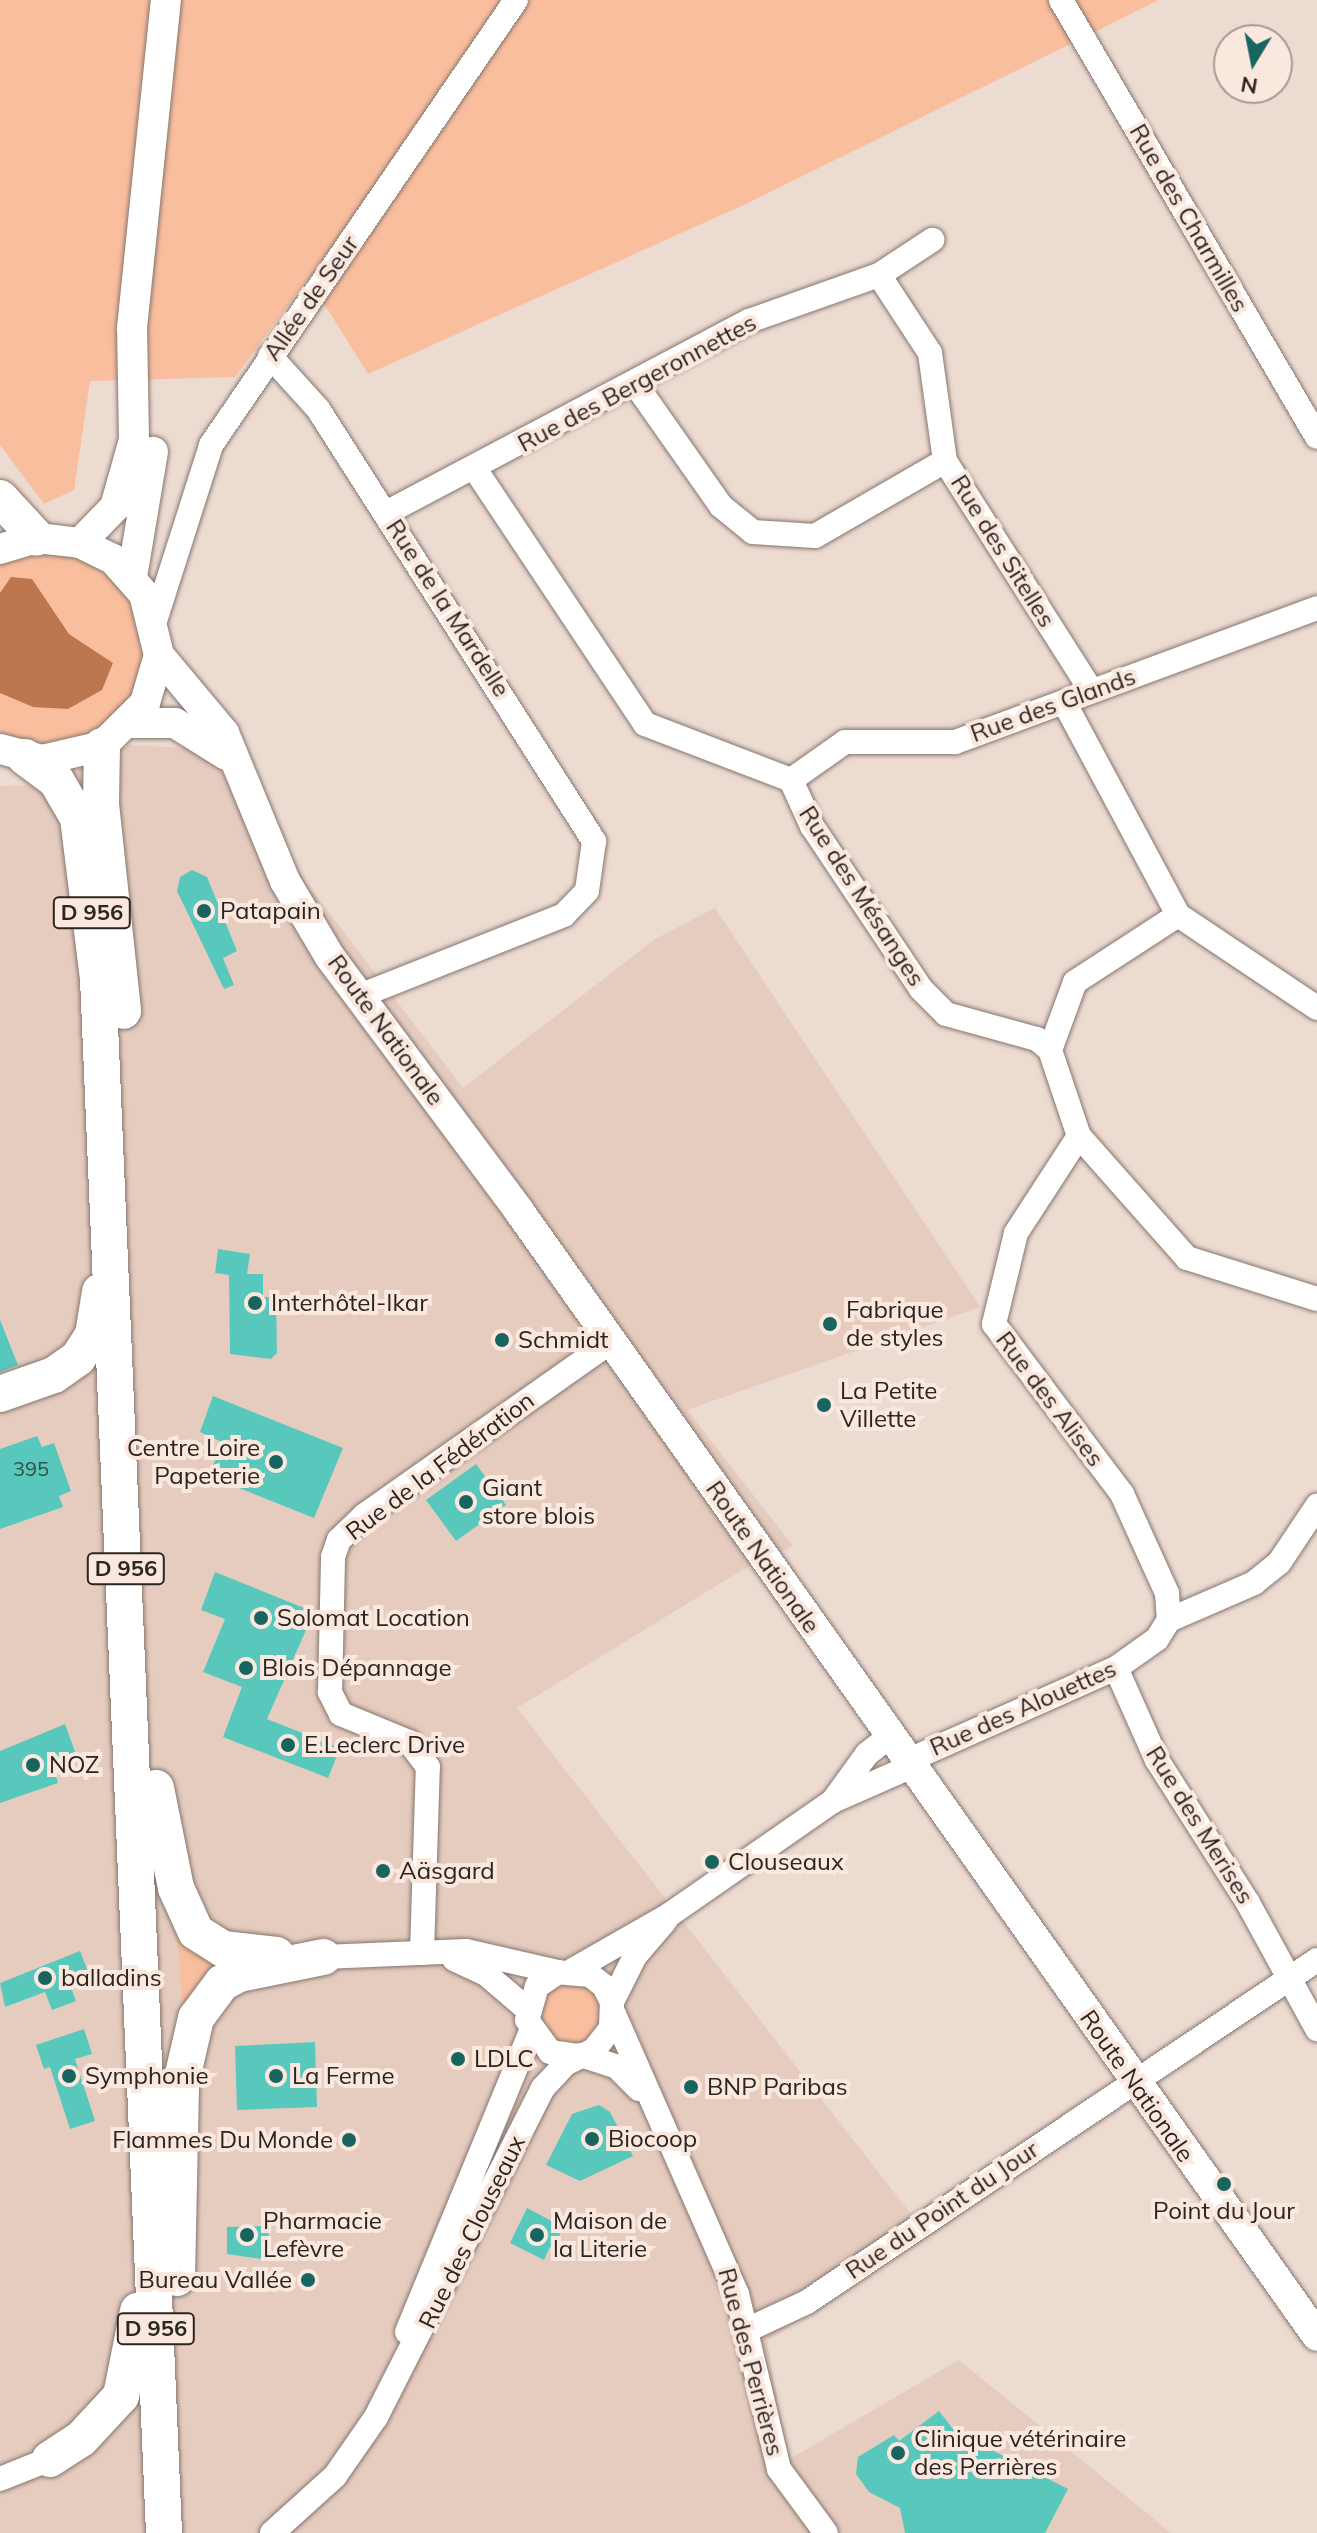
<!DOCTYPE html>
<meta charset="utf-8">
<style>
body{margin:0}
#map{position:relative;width:1317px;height:2533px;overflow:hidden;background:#ecdbd1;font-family:Mulish,sans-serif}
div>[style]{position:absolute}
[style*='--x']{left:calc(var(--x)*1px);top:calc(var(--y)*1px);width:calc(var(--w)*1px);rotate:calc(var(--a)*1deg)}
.built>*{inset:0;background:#e5ccbf}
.green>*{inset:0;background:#f9be9e}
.round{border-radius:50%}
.water>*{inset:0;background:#bd774f}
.building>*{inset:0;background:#58c8bd}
.roads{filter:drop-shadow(0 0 2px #86766e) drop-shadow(0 0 2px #86766e)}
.minor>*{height:24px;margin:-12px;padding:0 12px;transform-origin:12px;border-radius:12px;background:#fff}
.major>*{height:30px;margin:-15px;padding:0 15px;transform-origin:15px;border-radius:15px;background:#fff}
.highway>*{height:36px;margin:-18px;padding:0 18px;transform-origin:18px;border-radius:18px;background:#fff}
.dots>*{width:22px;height:22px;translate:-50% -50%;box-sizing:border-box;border:4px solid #fae8de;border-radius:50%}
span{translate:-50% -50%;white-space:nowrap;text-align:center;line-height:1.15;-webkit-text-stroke:8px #fae8de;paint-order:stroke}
.number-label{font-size:20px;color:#364e48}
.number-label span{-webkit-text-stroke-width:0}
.shield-label span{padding:2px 6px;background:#fae8de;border:2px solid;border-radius:6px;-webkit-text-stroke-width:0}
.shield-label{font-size:22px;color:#2b2521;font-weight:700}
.street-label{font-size:24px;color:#2b2521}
.poi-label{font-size:24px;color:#2b2521}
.left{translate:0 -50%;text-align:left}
.right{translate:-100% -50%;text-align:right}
.north{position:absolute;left:1213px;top:24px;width:80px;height:80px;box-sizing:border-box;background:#fae8de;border:2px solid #a79a92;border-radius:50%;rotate:190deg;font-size:22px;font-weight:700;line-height:32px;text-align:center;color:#2b2521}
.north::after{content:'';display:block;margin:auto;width:28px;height:36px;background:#18645e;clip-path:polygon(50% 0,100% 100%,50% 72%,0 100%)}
</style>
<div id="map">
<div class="built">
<i style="clip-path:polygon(130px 745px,204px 749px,463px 1088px,655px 939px,715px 908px,980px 1307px,687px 1410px,793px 1546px,742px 1570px,517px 1708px,928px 2236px,767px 2341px,788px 2460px,959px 2360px,1171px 2533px,0 2533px,0 786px,47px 785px)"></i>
</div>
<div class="green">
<i style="clip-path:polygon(0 0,1159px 0,748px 203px,368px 374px,308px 278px,235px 377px,90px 381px,74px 490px,44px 504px,0 445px)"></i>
<i style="clip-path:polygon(44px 550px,75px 554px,126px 588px,140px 615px,146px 646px,129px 705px,108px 727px,80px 742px,50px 747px,0 734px,0 563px)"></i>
<i style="clip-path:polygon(177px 1931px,224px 1961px,183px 2041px,181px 1986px)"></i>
<i class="round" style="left:540px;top:1982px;width:62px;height:62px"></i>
</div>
<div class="water">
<i style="clip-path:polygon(11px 577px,32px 579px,69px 634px,113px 663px,102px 690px,68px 709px,33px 707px,0 693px,0 593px)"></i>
</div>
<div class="building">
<i style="clip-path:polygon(192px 870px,207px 877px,237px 951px,223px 958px,234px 985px,224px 989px,177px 891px,180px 877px)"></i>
<i style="clip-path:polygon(218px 1249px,250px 1254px,247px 1274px,263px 1274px,263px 1297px,276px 1297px,277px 1353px,271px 1359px,230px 1354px,229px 1275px,215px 1273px)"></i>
<i style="clip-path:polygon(0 1320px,18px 1365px,0 1372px)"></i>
<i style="clip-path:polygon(213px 1396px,343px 1448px,314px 1518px,209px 1476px,222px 1442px,200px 1432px)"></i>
<i style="clip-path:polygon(37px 1436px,42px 1447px,54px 1443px,71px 1491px,59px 1496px,63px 1507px,0 1529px,0 1449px)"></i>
<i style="clip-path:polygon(476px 1464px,506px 1505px,456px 1541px,426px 1500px)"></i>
<i style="clip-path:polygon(215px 1572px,304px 1608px,297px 1626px,306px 1630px,267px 1719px,340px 1748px,328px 1778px,223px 1737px,242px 1687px,203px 1672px,225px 1619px,201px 1610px)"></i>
<i style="clip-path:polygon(65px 1724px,78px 1760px,54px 1769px,58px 1783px,0 1803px,0 1751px)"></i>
<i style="clip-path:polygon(80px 1951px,89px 1974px,69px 1982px,76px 2001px,52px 2010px,45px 1992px,5px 2007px,0 1983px)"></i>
<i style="clip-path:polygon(84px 2029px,92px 2054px,75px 2059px,95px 2121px,70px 2129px,50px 2067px,44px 2069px,36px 2045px)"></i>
<i style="clip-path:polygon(315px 2042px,317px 2107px,237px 2110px,235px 2046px)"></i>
<i style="clip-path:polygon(599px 2105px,610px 2112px,633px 2156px,580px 2181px,546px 2165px,572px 2114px)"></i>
<i style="clip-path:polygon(527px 2208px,561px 2226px,557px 2250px,550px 2247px,544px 2260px,510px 2243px)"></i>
<i style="clip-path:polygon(268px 2226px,269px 2260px,227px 2254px,227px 2227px)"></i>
<i style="clip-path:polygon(939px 2411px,967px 2447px,976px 2442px,1068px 2489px,1045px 2533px,905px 2533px,900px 2508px,869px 2492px,856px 2474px,858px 2457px,894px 2435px,899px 2441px)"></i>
</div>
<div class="roads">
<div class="minor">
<i style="--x:1061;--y:0;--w:506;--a:59.64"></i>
<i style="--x:879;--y:275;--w:93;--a:56.8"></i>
<i style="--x:930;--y:353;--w:109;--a:82.1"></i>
<i style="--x:945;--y:461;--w:272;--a:57.5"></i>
<i style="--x:270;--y:356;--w:72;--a:47.8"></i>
<i style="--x:318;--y:409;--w:513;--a:57.43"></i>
<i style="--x:594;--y:841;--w:50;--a:98"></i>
<i style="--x:587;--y:891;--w:33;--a:134"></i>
<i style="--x:564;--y:915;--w:220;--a:158.4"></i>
<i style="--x:636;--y:385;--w:148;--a:54.9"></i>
<i style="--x:721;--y:506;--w:41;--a:39.1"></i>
<i style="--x:753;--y:532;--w:62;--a:3.7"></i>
<i style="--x:815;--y:536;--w:150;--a:-30"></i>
<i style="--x:475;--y:469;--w:306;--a:56.3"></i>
<i style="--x:645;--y:724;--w:156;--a:21"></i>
<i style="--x:791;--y:780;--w:51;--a:65.5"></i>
<i style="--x:812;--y:826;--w:196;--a:56.2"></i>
<i style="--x:921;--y:989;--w:35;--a:45"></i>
<i style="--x:946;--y:1014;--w:94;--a:15.4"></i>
<i style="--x:1037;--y:1039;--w:17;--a:40"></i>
<i style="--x:1050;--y:1050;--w:91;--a:71.4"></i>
<i style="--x:1079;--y:1136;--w:163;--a:48.5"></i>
<i style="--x:1187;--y:1258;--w:136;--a:17.5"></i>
<i style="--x:386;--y:513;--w:411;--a:-27.9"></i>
<i style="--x:749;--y:321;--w:138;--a:-19.5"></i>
<i style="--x:879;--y:275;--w:64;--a:-33.4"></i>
<i style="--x:155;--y:621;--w:185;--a:-72.3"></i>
<i style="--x:211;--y:445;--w:539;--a:-55.57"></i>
<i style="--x:1064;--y:702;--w:242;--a:61.8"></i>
<i style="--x:1178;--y:915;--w:167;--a:33.8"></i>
<i style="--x:791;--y:780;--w:66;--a:-35.1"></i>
<i style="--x:845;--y:742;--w:110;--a:0"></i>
<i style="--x:955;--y:742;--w:386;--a:-20.3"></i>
<i style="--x:1050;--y:1050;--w:72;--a:-69.8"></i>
<i style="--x:1075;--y:982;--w:123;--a:-33"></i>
<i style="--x:1079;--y:1136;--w:116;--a:123"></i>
<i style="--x:1016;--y:1233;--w:94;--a:103.6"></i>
<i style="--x:994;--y:1324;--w:213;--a:53"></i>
<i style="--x:1122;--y:1494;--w:109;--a:65.6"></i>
<i style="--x:1167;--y:1593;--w:27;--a:86"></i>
<i style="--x:1116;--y:1668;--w:101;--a:66"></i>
<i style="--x:1157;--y:1760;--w:169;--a:57.5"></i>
<i style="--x:1248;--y:1903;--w:144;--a:61.3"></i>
<i style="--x:907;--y:1761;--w:229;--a:-24"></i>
<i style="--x:1116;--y:1668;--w:50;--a:-35.3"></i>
<i style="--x:1157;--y:1639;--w:22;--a:-58"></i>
<i style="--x:1169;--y:1620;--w:93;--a:-23.5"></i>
<i style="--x:1254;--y:1583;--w:32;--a:-39"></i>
<i style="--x:1279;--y:1563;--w:69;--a:-56.3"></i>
<i style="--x:833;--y:1801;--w:84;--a:-23.8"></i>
<i style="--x:422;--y:1953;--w:186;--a:-88.2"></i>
<i style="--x:428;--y:1767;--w:31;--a:-127"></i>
<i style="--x:409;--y:1742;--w:74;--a:-157.6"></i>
<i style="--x:341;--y:1714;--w:25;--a:-117"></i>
<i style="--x:330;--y:1692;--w:135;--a:-88.7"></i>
<i style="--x:333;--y:1557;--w:18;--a:-71"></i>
<i style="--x:339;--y:1540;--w:36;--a:-44"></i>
<i style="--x:365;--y:1515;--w:300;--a:-35.2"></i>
<i style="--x:323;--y:1957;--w:143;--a:-2.4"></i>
<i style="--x:466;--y:1951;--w:94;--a:12.9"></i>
<i style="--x:454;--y:1959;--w:35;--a:25"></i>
<i style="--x:486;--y:1974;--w:54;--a:40.5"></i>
<i style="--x:573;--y:1970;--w:111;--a:-29.8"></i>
<i style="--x:669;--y:1915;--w:200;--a:-34.8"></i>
<i style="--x:833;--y:1801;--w:58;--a:-54.1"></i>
<i style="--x:867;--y:1754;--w:28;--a:-38"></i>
<i style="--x:612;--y:2002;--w:51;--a:-63.4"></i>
<i style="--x:635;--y:1956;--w:46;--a:-49.4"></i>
<i style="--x:614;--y:2014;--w:306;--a:66.3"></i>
<i style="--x:737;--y:2294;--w:180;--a:76.5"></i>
<i style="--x:779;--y:2469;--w:79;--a:53.7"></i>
<i style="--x:581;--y:2055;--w:38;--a:18"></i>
<i style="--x:617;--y:2067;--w:31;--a:45"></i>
<i style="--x:747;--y:2330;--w:66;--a:-25"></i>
<i style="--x:807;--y:2302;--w:614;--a:-33.85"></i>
<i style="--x:407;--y:2332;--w:326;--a:-67.6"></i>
<i style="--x:0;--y:2479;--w:54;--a:-21.8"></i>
<i style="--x:272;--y:2533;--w:85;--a:-42.1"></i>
<i style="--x:335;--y:2476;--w:72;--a:-55.2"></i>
<i style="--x:376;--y:2417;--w:369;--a:-63.1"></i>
<i style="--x:543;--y:2088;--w:33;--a:-47"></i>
<i style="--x:565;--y:2064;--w:32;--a:-26"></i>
<i style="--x:594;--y:2050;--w:28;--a:-52"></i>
<i style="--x:611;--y:2028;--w:26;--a:-88"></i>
<i style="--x:612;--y:2002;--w:18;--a:-117"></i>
<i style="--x:604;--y:1986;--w:18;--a:-142"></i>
<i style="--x:590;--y:1975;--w:32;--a:-175"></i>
<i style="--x:558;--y:1972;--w:25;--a:146"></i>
<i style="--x:537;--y:1986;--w:35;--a:106"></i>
<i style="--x:527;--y:2020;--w:39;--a:54"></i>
<i style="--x:550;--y:2052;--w:28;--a:8"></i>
</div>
<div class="major">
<i style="--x:80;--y:543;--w:50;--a:-45.8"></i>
<i style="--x:115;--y:507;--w:70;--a:-74.2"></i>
<i style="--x:134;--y:440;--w:112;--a:-91"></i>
<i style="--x:132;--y:328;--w:330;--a:-84.1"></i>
<i style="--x:0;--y:549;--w:39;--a:-17"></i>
<i style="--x:37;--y:538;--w:43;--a:6.6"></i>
<i style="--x:80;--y:543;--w:37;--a:26"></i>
<i style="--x:113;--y:559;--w:47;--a:48.5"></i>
<i style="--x:144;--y:594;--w:63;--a:76.2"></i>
<i style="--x:159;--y:655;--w:50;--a:106.3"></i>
<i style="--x:145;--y:703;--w:61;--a:135"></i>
<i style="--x:102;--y:746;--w:62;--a:166.9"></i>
<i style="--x:42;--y:760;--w:43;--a:-165.3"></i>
<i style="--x:132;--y:577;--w:127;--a:-80.5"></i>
<i style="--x:159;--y:655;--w:102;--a:50.2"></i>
<i style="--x:224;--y:733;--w:160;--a:67.6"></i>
<i style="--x:285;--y:881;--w:88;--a:59.4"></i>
<i style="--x:330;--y:957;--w:317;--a:53.3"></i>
<i style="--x:519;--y:1211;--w:1379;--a:54.65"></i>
<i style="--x:131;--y:723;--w:44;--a:0"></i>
<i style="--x:175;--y:723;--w:60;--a:32.1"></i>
</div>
<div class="highway">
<i style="--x:0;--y:498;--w:54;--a:47.2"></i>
<i style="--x:102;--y:746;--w:58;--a:91"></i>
<i style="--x:101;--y:804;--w:208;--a:83.9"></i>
<i style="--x:25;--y:757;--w:39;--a:37"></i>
<i style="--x:56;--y:780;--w:44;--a:59.9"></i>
<i style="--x:78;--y:818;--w:161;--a:82.9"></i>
<i style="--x:98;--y:978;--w:1556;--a:87.57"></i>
<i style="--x:0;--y:1394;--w:57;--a:-19.4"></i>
<i style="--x:54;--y:1375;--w:29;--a:-35"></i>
<i style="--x:78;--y:1358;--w:27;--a:-57"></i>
<i style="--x:93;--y:1335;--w:44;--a:-80.8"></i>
<i style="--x:156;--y:1788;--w:102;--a:78.7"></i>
<i style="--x:176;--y:1888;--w:48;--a:65.6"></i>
<i style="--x:196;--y:1932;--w:32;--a:32"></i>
<i style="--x:223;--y:1949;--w:54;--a:6.3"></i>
<i style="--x:177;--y:2278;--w:195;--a:-88.8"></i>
<i style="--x:181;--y:2083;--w:67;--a:-77"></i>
<i style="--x:196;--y:2018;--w:44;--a:-53.4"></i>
<i style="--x:222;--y:1983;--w:19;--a:-28"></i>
<i style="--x:239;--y:1974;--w:86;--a:-11.4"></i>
<i style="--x:50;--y:2459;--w:37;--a:-33"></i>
<i style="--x:81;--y:2439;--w:59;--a:-47.1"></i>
<i style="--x:121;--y:2396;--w:87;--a:-78.7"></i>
</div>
</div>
<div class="dots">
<i style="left:204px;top:911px;background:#18645e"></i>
<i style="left:255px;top:1303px;background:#18645e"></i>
<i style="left:830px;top:1324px;background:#18645e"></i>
<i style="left:502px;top:1340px;background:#18645e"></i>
<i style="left:824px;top:1405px;background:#18645e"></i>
<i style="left:276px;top:1462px;background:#18645e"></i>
<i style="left:466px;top:1502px;background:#18645e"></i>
<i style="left:261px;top:1618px;background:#18645e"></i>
<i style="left:246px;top:1668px;background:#18645e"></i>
<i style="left:288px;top:1745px;background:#18645e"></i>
<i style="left:33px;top:1765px;background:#18645e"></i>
<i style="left:712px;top:1862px;background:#18645e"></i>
<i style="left:383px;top:1871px;background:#18645e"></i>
<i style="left:45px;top:1978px;background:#18645e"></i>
<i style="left:458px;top:2059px;background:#18645e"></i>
<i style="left:69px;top:2076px;background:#18645e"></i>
<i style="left:276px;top:2076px;background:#18645e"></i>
<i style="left:691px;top:2087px;background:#18645e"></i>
<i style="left:592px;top:2139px;background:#18645e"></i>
<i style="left:349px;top:2140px;background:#18645e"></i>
<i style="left:1224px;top:2184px;background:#18645e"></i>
<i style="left:247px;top:2235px;background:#18645e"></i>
<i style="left:537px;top:2235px;background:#18645e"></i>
<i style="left:308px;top:2280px;background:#18645e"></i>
<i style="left:898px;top:2453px;background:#18645e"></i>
</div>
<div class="number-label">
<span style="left:31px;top:1468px">395</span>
</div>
<div class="shield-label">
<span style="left:92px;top:913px">D 956</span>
<span style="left:126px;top:1569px">D 956</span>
<span style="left:156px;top:2329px">D 956</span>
</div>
<div class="street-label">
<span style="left:1189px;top:218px;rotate:60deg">Rue des Charmilles</span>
<span style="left:311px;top:298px;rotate:-55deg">Allée de Seur</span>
<span style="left:637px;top:383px;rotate:-28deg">Rue des Bergeronnettes</span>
<span style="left:1003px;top:551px;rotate:58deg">Rue des Sitelles</span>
<span style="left:448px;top:608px;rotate:57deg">Rue de la Mardelle</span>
<span style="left:1053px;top:705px;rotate:-20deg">Rue des Glands</span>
<span style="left:862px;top:896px;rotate:57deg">Rue des Mésanges</span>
<span style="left:386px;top:1030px;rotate:54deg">Route Nationale</span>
<span style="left:1050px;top:1399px;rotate:53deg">Rue des Alises</span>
<span style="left:440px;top:1466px;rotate:-37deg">Rue de la Fédération</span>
<span style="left:763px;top:1557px;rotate:55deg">Route Nationale</span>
<span style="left:1023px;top:1708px;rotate:-24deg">Rue des Alouettes</span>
<span style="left:1200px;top:1825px;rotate:58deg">Rue des Merises</span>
<span style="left:1137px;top:2086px;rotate:55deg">Route Nationale</span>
<span style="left:942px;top:2210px;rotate:-34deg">Rue du Point du Jour</span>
<span style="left:472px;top:2232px;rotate:-64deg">Rue des Clouseaux</span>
<span style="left:751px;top:2362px;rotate:75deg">Rue des Perrières</span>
</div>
<div class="poi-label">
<span class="left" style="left:220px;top:911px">Patapain</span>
<span class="left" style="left:271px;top:1303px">Interhôtel-Ikar</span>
<span class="left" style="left:846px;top:1324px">Fabrique<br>de styles</span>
<span class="left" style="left:518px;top:1340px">Schmidt</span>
<span class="left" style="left:840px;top:1405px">La Petite<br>Villette</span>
<span class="right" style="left:260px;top:1462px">Centre Loire<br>Papeterie</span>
<span class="left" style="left:482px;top:1502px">Giant<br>store blois</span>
<span class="left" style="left:277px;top:1618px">Solomat Location</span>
<span class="left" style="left:262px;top:1668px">Blois Dépannage</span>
<span class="left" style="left:304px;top:1745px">E.Leclerc Drive</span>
<span class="left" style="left:49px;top:1765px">NOZ</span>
<span class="left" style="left:728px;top:1862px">Clouseaux</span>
<span class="left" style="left:399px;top:1871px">Aäsgard</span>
<span class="left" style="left:61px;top:1978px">balladins</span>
<span class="left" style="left:474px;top:2059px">LDLC</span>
<span class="left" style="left:85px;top:2076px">Symphonie</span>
<span class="left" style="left:292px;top:2076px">La Ferme</span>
<span class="left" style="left:707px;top:2087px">BNP Paribas</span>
<span class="left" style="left:608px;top:2139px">Biocoop</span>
<span class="right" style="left:333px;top:2140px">Flammes Du Monde</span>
<span style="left:1224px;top:2211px">Point du Jour</span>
<span class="left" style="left:263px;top:2235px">Pharmacie<br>Lefèvre</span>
<span class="left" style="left:553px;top:2235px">Maison de<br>la Literie</span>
<span class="right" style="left:292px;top:2280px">Bureau Vallée</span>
<span class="left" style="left:914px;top:2453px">Clinique vétérinaire<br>des Perrières</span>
</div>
<div class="north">N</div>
</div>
